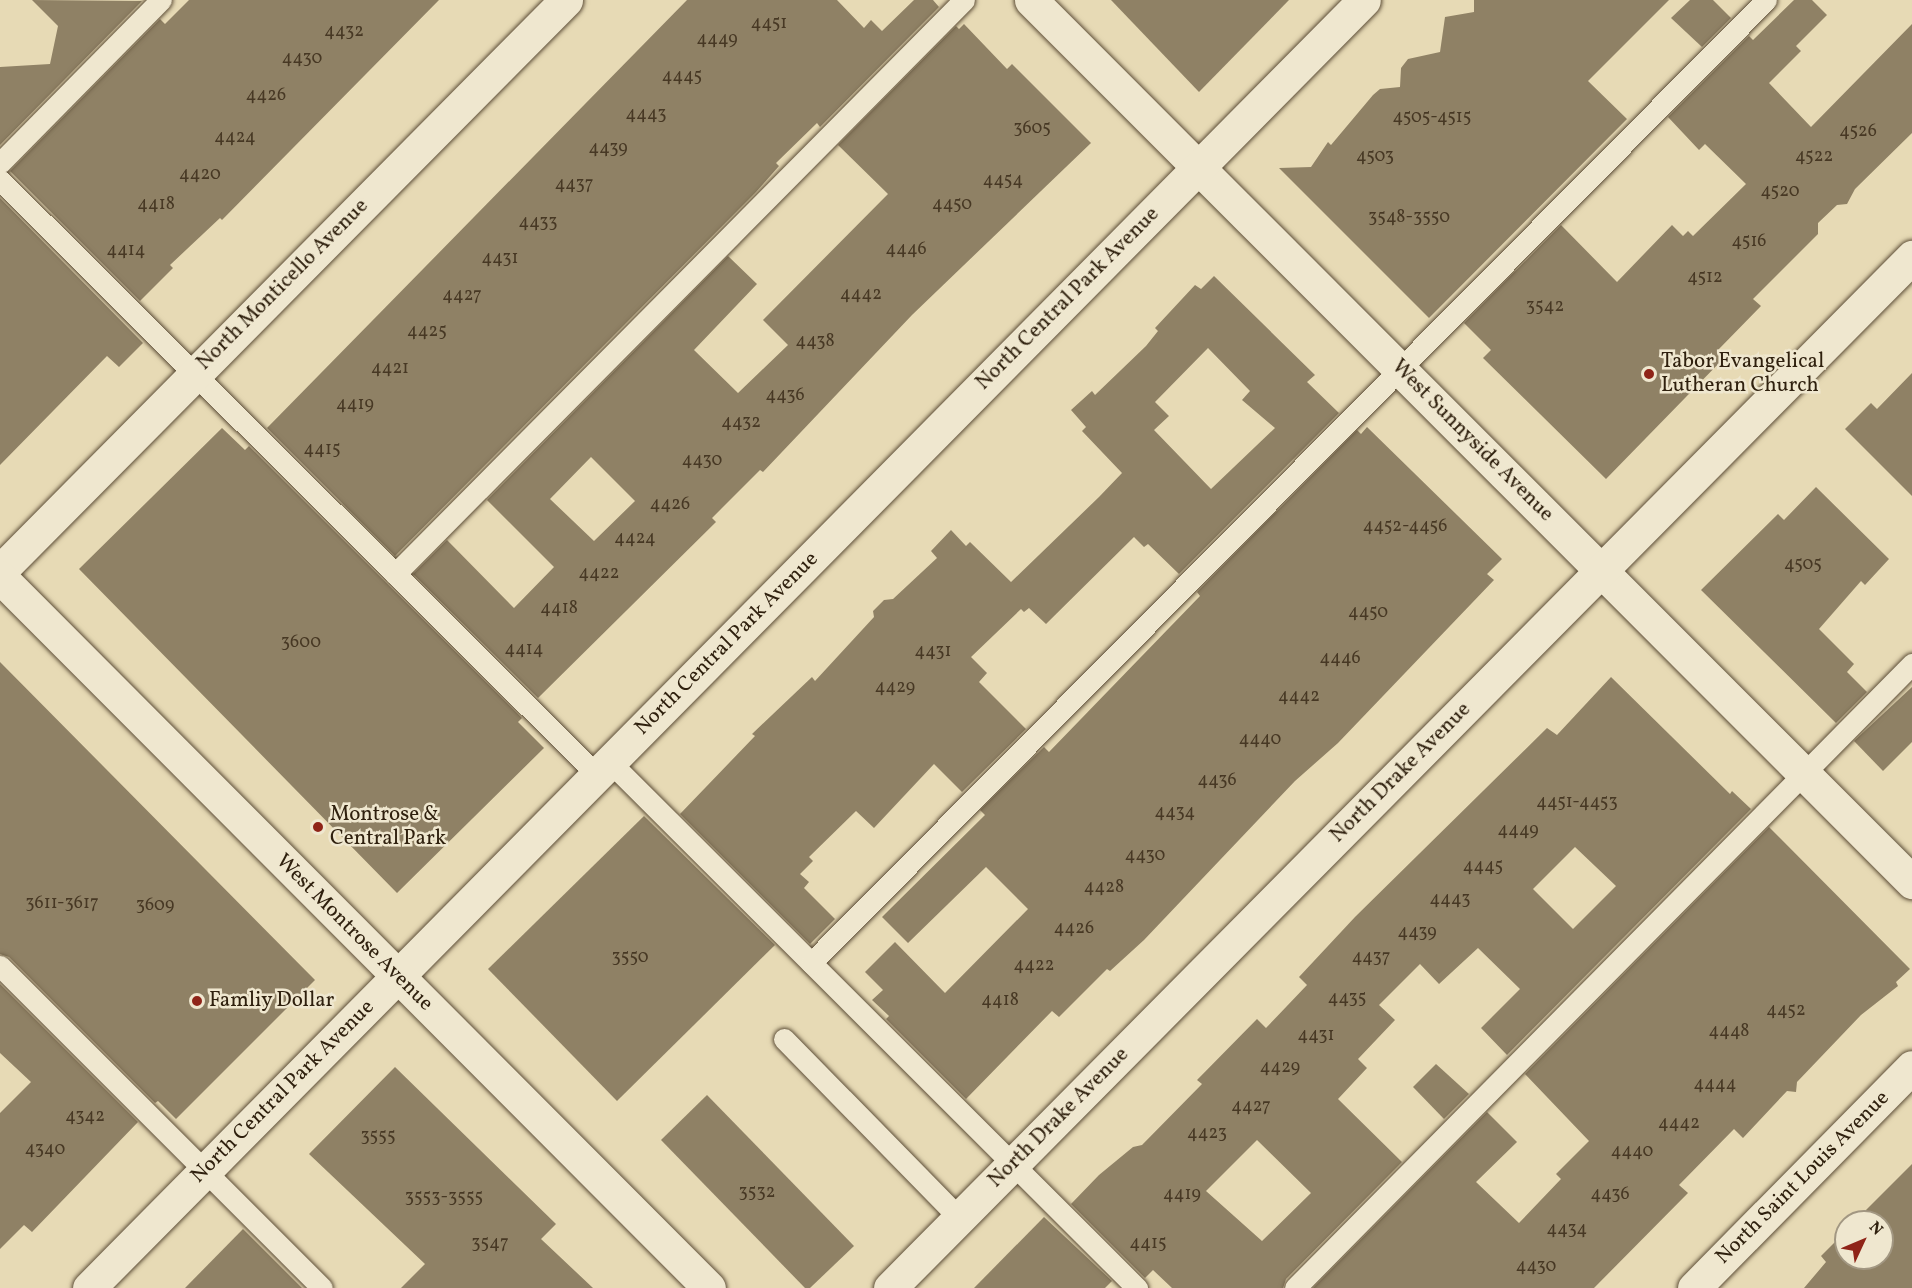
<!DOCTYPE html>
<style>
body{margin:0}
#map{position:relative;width:1912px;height:1288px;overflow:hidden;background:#e7dab5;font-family:Vollkorn,serif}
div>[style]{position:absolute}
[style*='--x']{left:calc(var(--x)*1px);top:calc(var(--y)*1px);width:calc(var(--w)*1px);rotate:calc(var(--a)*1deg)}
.building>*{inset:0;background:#8f8165}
.roads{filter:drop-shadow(0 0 2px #5d4e38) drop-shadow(0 0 2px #5d4e38)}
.lane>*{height:21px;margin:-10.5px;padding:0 10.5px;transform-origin:10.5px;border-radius:10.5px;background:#efe7cf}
.street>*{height:33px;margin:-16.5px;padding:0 16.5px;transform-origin:16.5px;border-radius:16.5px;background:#efe7cf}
.secondary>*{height:33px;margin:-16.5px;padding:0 16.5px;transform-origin:16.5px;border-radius:16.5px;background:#efe7cf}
.dots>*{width:16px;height:16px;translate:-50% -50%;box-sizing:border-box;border:3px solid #efe7cf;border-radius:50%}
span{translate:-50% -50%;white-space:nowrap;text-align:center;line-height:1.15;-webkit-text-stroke:5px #efe7cf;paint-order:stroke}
.number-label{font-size:18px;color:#473824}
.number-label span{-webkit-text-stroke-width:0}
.street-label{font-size:21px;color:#2f200e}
.poi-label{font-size:21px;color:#2f200e}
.left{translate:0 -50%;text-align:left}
.north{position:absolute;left:1834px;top:1210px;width:60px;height:60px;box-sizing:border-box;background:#efe7cf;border:2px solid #a29782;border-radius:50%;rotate:46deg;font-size:16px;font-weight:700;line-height:24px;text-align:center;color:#2f200e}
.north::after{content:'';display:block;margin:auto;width:21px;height:27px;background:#8f2418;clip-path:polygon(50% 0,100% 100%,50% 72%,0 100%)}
</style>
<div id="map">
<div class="building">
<i style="clip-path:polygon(32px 0,142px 1px,0 145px,0 67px,50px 64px,58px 26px)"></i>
<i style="clip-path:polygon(189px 0,439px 0,222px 220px,220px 218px,170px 265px,173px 268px,140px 301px,10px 171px,160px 19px,165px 24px)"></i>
<i style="clip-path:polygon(687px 0,837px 0,864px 28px,871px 20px,882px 31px,914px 0,933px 0,939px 7px,820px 127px,817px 123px,776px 163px,779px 166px,756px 192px,395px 556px,267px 428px)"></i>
<i style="clip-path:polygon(1111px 0,1289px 0,1199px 92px)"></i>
<i style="clip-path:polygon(1474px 0,1669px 0,1588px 81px,1627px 119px,1429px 318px,1279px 168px,1311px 167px,1328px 142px,1331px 145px,1373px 95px,1380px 89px,1400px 87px,1401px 68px,1408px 59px,1440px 52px,1445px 17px,1474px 12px)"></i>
<i style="clip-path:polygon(1690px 0,1713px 0,1731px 18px,1702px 47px,1671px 18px)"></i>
<i style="clip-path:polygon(1794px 0,1812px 0,1827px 15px,1796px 46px,1801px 51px,1769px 83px,1811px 127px,1912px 24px,1912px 133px,1855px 189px,1847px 204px,1837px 205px,1818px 223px,1818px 234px,1753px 299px,1761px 306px,1718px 350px,1725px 357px,1606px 479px,1483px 358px,1491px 350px,1464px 323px,1561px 225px,1617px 282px,1672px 225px,1683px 236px,1688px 231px,1693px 236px,1746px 184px,1705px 144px,1699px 150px,1668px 117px,1749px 36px,1753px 40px)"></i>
<i style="clip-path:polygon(evenodd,964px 24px,1007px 69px,1012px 64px,1091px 143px,912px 315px,763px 472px,760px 470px,712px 518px,716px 522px,538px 698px,413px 574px,447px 540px,514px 608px,554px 567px,487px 500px,728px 256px,757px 284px,694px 350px,738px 393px,788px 345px,763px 320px,888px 194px,838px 145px,956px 26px,959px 29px,964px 24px,591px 457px,635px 501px,594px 541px,550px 499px,591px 457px)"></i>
<i style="clip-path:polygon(0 198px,143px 343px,119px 367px,107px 356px,0 465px)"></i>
<i style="clip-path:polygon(evenodd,1214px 276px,1315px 375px,1307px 382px,1339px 413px,1179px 574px,1148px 544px,1144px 547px,1134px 537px,1046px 624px,1029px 608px,1024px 612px,1021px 609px,971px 657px,987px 673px,979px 682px,1026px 729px,962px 792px,934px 764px,874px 828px,856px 811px,809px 857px,813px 861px,800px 874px,809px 882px,804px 888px,835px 919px,810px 944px,680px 814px,755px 736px,752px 734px,812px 677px,815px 681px,874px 617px,873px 611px,884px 600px,893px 599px,937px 558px,931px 551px,951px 530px,966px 546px,970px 542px,1011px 582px,1099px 497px,1122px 473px,1082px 431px,1086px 427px,1071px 410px,1092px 391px,1095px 395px,1146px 346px,1158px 331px,1155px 328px,1195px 285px,1201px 289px,1214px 276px,1208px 348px,1250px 391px,1242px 400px,1275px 428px,1211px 489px,1154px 430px,1169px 416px,1155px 402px,1208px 348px)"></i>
<i style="clip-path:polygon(1912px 373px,1912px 496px,1845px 429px,1871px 403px,1877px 409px)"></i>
<i style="clip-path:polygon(1367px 427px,1502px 559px,1487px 574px,1494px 580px,1338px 743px,1295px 781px,1144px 940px,1110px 971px,1107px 969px,1059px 1017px,1052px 1011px,966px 1099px,886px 1019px,889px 1016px,872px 1000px,883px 990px,865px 972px,895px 942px,945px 993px,1028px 909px,986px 867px,908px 943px,882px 917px,985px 815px,980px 810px,1044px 747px,1049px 752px,1200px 596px,1197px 592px,1357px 430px,1361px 434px)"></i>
<i style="clip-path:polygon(222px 428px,245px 450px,249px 446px,522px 718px,518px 722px,544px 748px,397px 893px,79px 569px)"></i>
<i style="clip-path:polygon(1816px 487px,1889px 559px,1865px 585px,1861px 581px,1819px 629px,1854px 664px,1847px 672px,1867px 692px,1836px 723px,1701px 590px,1778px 514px,1784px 520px)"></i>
<i style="clip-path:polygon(0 662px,315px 980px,176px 1119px,158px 1101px,155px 1103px,9px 957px,0 954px)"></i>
<i style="clip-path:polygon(evenodd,1611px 677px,1730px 794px,1732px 791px,1751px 809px,1507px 1055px,1481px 1028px,1520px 989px,1478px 948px,1439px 984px,1420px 964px,1379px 1005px,1395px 1020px,1358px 1059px,1367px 1068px,1338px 1099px,1402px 1162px,1286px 1279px,1283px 1288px,1172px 1288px,1153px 1270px,1145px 1278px,1071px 1204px,1099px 1175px,1133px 1147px,1142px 1145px,1202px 1084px,1197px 1080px,1257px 1019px,1266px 1028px,1307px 985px,1299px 977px,1355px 917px,1547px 728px,1557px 735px,1611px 677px,1575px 847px,1616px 886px,1573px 929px,1533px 889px,1575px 847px,1611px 677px,1257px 1140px,1311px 1193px,1262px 1241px,1206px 1191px,1257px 1140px)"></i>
<i style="clip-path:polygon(1912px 687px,1912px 742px,1883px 771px,1854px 741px)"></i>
<i style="clip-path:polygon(644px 816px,775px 945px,617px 1101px,488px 969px)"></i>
<i style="clip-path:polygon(1769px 827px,1910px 969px,1896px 982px,1898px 986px,1861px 1015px,1797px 1082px,1796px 1092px,1787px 1091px,1743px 1138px,1734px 1129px,1679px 1185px,1688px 1193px,1594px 1288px,1313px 1288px,1487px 1112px,1517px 1142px,1476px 1182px,1519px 1223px,1561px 1179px,1556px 1174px,1589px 1141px,1525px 1074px)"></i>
<i style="clip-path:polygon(0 984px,138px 1122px,32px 1232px,24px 1225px,0 1249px,0 1113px,31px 1082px,0 1053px)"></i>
<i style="clip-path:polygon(1436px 1064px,1469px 1094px,1444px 1119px,1413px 1087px)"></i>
<i style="clip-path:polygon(395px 1067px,556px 1224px,541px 1239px,593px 1288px,401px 1288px,425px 1264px,309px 1154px)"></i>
<i style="clip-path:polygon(707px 1095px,854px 1246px,810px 1288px,805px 1288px,661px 1140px)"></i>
<i style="clip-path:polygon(1912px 1164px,1912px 1288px,1804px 1288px,1826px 1262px,1821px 1256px,1846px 1231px,1846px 1258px,1882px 1258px,1882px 1222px,1854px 1222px)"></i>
<i style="clip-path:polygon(1044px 1217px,1112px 1281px,1105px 1288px,974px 1288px)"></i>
<i style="clip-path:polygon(243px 1229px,302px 1288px,185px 1288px)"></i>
</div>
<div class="roads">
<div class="lane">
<i style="--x:0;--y:163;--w:229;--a:-45.4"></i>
<i style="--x:0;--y:180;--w:843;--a:44.9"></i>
<i style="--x:395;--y:574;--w:808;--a:-45.25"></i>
<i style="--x:610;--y:762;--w:745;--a:44.95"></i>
<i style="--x:811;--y:963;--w:1356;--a:-45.24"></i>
<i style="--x:0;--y:966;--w:455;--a:45"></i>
<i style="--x:784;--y:1039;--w:250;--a:45.6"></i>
<i style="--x:1295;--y:1288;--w:878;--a:-45.32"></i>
</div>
<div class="street">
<i style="--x:1031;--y:0;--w:1247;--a:45.03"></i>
<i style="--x:0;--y:571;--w:804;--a:-45.25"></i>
<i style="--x:89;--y:1288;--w:1812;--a:-45.29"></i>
<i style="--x:890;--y:1288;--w:1452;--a:-45.25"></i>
<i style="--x:1694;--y:1288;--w:310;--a:-45.4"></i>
</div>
<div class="secondary">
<i style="--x:0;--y:577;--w:1004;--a:45.08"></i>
</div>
</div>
<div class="dots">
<i style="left:1649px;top:374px;background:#8f2418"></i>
<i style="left:318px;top:827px;background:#8f2418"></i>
<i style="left:197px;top:1001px;background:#8f2418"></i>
</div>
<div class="number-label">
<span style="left:769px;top:24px">4451</span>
<span style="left:344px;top:32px">4432</span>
<span style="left:717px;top:40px">4449</span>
<span style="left:302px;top:59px">4430</span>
<span style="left:682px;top:77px">4445</span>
<span style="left:266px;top:96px">4426</span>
<span style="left:646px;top:115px">4443</span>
<span style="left:1432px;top:118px">4505-4515</span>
<span style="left:1032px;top:129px">3605</span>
<span style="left:1858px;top:132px">4526</span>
<span style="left:235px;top:138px">4424</span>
<span style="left:608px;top:149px">4439</span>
<span style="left:1375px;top:157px">4503</span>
<span style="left:1814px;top:157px">4522</span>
<span style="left:200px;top:175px">4420</span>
<span style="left:1003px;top:181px">4454</span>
<span style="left:574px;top:185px">4437</span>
<span style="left:1780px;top:192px">4520</span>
<span style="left:156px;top:205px">4418</span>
<span style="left:952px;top:205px">4450</span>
<span style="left:1409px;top:218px">3548-3550</span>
<span style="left:538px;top:223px">4433</span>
<span style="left:1749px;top:242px">4516</span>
<span style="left:906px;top:250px">4446</span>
<span style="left:126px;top:251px">4414</span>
<span style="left:500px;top:259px">4431</span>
<span style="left:1705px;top:278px">4512</span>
<span style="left:861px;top:295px">4442</span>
<span style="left:462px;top:296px">4427</span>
<span style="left:1545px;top:307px">3542</span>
<span style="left:427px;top:332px">4425</span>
<span style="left:815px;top:342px">4438</span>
<span style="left:390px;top:369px">4421</span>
<span style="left:785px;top:396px">4436</span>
<span style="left:355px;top:405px">4419</span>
<span style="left:741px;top:423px">4432</span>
<span style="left:322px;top:450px">4415</span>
<span style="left:702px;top:461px">4430</span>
<span style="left:670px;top:505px">4426</span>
<span style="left:1405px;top:527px">4452-4456</span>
<span style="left:635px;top:539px">4424</span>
<span style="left:1803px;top:565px">4505</span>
<span style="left:599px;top:574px">4422</span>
<span style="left:559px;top:609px">4418</span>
<span style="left:1368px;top:613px">4450</span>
<span style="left:301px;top:643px">3600</span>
<span style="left:524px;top:650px">4414</span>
<span style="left:933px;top:652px">4431</span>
<span style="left:1340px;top:659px">4446</span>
<span style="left:895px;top:688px">4429</span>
<span style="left:1299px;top:697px">4442</span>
<span style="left:1260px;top:740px">4440</span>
<span style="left:1217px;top:781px">4436</span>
<span style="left:1577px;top:803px">4451-4453</span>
<span style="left:1175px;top:813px">4434</span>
<span style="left:1518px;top:831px">4449</span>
<span style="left:1145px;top:856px">4430</span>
<span style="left:1483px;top:867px">4445</span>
<span style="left:1104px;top:888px">4428</span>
<span style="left:1450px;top:900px">4443</span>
<span style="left:62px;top:904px">3611-3617</span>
<span style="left:155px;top:906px">3609</span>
<span style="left:1074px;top:929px">4426</span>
<span style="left:1417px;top:933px">4439</span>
<span style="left:630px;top:958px">3550</span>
<span style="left:1371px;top:958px">4437</span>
<span style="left:1034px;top:966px">4422</span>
<span style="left:1347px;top:999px">4435</span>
<span style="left:1000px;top:1001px">4418</span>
<span style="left:1786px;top:1011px">4452</span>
<span style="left:1729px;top:1032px">4448</span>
<span style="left:1316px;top:1036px">4431</span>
<span style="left:1280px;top:1068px">4429</span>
<span style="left:1715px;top:1085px">4444</span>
<span style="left:1251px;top:1107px">4427</span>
<span style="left:85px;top:1117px">4342</span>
<span style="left:1679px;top:1124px">4442</span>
<span style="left:1207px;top:1134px">4423</span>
<span style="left:378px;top:1137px">3555</span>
<span style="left:45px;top:1150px">4340</span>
<span style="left:1632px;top:1152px">4440</span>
<span style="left:757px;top:1193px">3532</span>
<span style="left:1182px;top:1195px">4419</span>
<span style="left:1610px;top:1195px">4436</span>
<span style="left:444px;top:1198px">3553-3555</span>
<span style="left:1567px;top:1230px">4434</span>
<span style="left:490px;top:1244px">3547</span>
<span style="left:1148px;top:1244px">4415</span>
<span style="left:1536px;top:1267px">4430</span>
</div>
<div class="street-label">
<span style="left:283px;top:285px;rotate:-45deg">North Monticello Avenue</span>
<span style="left:1068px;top:299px;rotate:-45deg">North Central Park Avenue</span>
<span style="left:1472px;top:441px;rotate:45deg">West Sunnyside Avenue</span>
<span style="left:727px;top:644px;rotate:-45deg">North Central Park Avenue</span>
<span style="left:1401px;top:773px;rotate:-45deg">North Drake Avenue</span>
<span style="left:354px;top:933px;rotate:45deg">West Montrose Avenue</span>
<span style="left:283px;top:1092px;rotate:-45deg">North Central Park Avenue</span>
<span style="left:1059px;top:1118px;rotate:-45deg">North Drake Avenue</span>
<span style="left:1803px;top:1178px;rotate:-45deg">North Saint Louis Avenue</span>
</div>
<div class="poi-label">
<span class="left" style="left:1661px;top:374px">Tabor Evangelical<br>Lutheran Church</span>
<span class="left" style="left:330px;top:827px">Montrose &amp;<br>Central Park</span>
<span class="left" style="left:209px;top:1001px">Famliy Dollar</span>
</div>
<div class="north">N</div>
</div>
